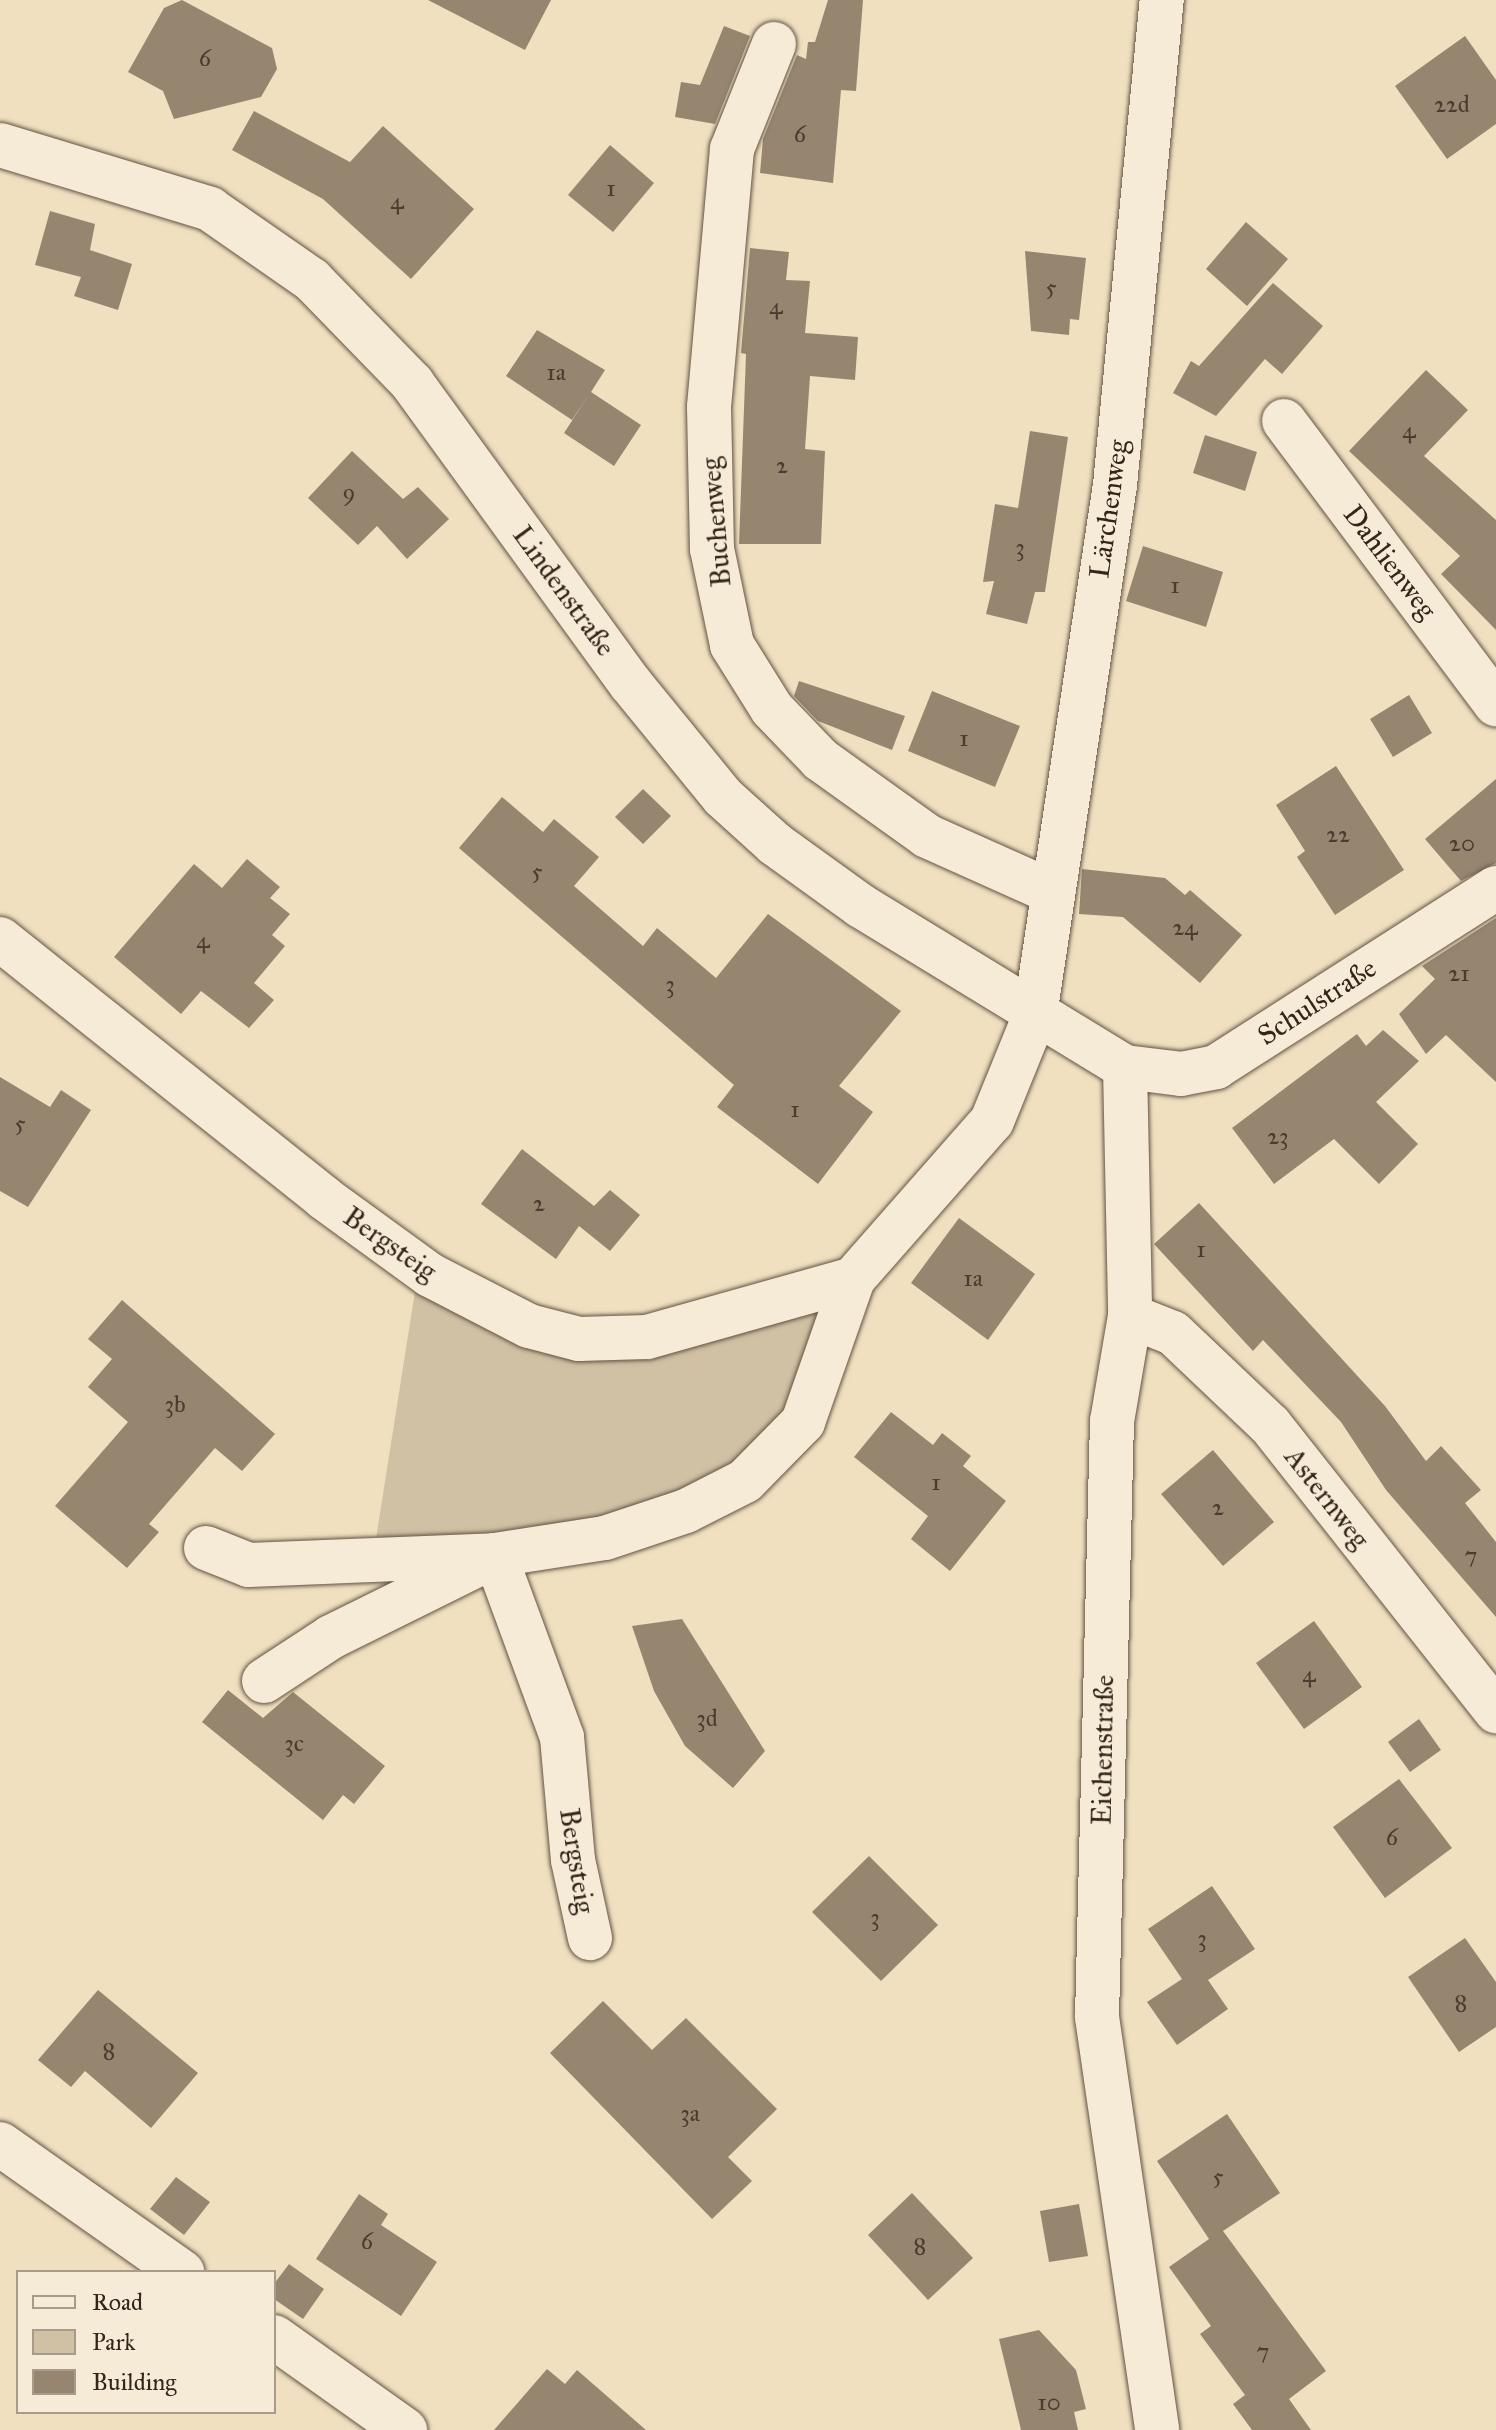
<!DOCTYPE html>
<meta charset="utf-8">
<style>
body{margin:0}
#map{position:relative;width:1496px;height:2430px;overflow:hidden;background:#f0e0c0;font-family:"IM FELL Great Primer",serif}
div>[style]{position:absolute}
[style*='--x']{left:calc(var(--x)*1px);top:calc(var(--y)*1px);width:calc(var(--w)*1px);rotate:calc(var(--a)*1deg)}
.green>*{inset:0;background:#d0c0a4}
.building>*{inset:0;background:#968670}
.roads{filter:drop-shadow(0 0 2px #635343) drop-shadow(0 0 2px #635343)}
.minor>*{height:44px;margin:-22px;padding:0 22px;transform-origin:22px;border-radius:22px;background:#f5ebd6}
span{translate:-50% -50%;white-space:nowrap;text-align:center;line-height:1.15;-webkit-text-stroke:6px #f5ebd6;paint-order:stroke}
.number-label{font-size:24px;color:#4c3c2f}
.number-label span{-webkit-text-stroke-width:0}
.street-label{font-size:28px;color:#342419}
.legend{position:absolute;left:16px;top:2270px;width:260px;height:144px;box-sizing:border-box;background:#f5ebd6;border:2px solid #a89b8a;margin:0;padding:10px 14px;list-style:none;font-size:24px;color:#342419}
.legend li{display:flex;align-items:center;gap:16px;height:40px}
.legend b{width:40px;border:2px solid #a89b8a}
</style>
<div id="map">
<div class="green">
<i style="clip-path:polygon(419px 1266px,579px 1339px,853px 1279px,803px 1422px,686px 1511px,372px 1564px)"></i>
</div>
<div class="building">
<i style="clip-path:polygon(182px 0,272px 48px,277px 69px,261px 97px,174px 119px,163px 91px,128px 72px,164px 8px)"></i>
<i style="clip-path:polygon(428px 0,551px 0,525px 50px)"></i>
<i style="clip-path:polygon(828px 0,863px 0,856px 91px,841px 90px,833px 183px,760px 173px,763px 139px,797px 55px,806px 59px,808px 42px,815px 42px)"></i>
<i style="clip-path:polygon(724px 26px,750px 36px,715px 124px,675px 117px,681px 82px,700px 85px)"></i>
<i style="clip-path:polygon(1465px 36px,1496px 80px,1496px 124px,1447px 159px,1395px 86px)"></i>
<i style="clip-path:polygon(254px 111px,350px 162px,383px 126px,474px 209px,411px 279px,323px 199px,232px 150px)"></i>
<i style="clip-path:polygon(610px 145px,654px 183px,613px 232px,568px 195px)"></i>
<i style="clip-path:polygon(50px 211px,95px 224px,90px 250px,132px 264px,118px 310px,74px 296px,81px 277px,35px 265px)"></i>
<i style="clip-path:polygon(1246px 222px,1288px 259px,1247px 306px,1206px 269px)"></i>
<i style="clip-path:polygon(750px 248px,789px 252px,786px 280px,810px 281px,805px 333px,858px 337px,855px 380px,810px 376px,805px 449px,825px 451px,821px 544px,739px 544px,746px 354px,741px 353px)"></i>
<i style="clip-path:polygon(1025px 251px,1086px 258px,1079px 320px,1070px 319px,1069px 335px,1031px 331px)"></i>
<i style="clip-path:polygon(1273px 283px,1323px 326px,1282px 374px,1265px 359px,1216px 416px,1173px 393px,1191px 361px,1199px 366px)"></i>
<i style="clip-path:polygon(537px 330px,605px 370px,591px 392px,641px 425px,614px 466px,564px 433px,590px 393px,572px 420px,506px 376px)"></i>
<i style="clip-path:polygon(1426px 370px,1468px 410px,1424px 456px,1496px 520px,1496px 630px,1441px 574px,1460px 556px,1349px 451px)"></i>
<i style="clip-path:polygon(1030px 431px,1068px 437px,1045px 592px,1035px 592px,1027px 624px,986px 614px,994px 581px,983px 582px,995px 504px,1018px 508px)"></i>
<i style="clip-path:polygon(1205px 435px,1257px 452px,1245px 491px,1193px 473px)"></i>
<i style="clip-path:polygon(352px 451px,403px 499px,418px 487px,449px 519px,407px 559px,377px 526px,358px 545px,308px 498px)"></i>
<i style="clip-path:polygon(1143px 546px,1223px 572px,1206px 627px,1126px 601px)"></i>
<i style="clip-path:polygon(799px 681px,905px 716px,892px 750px,818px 721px,794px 696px)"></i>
<i style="clip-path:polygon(932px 691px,1020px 726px,995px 787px,908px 751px)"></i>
<i style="clip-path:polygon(1409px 695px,1432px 733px,1393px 757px,1370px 719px)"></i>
<i style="clip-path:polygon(1336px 766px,1404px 870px,1335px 915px,1297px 857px,1305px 851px,1276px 805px)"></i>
<i style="clip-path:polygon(1496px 779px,1496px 863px,1461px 881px,1425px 839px)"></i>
<i style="clip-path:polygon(643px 789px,671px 816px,643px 844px,615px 817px)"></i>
<i style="clip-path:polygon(502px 797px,543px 832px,554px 819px,599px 857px,574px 886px,643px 946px,657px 928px,716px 978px,768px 914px,901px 1011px,839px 1086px,873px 1112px,818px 1184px,717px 1107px,734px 1085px,459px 848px)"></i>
<i style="clip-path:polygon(247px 859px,280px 887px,270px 898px,290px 914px,272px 935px,285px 946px,254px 983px,274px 1000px,249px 1028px,201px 991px,181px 1014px,114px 957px,194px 864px,222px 888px)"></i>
<i style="clip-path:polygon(1082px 869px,1165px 878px,1185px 895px,1190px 890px,1242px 935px,1200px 983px,1123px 917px,1079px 914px)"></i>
<i style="clip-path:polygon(1496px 918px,1496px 1082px,1446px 1035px,1426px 1054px,1399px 1014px,1435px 979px,1422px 966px)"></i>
<i style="clip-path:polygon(1383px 1030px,1419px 1061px,1376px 1102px,1418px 1144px,1379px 1184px,1334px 1139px,1274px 1184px,1232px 1128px,1357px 1034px,1366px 1046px)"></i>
<i style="clip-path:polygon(0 1077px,50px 1107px,61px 1090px,91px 1110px,28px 1207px,0 1191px)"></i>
<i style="clip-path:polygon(522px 1149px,594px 1206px,610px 1190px,640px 1215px,610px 1251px,579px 1226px,556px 1259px,481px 1204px)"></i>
<i style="clip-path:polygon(1199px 1203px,1385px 1406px,1426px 1461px,1441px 1446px,1481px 1490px,1465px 1503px,1496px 1542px,1496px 1617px,1386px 1490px,1341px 1422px,1263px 1340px,1253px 1351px,1154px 1244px)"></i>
<i style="clip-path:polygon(959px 1218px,1035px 1274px,988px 1340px,911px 1283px)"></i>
<i style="clip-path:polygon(122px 1300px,275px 1434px,242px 1471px,215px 1448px,149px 1524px,159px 1532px,127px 1568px,55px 1506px,128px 1422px,88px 1387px,112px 1359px,88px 1339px)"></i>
<i style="clip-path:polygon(891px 1412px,933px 1445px,942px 1433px,971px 1456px,963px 1466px,1006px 1501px,950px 1571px,911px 1539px,928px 1516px,854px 1457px)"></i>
<i style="clip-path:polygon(1213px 1450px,1274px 1522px,1223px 1566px,1161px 1494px)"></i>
<i style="clip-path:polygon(682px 1619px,765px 1751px,733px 1788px,685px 1746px,654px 1691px,632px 1626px)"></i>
<i style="clip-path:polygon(1314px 1621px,1362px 1687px,1304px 1729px,1256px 1663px)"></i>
<i style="clip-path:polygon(228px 1690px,263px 1718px,293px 1692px,385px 1766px,354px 1804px,343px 1795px,323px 1820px,202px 1722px)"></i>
<i style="clip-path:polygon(1419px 1719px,1441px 1750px,1410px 1772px,1388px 1742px)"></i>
<i style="clip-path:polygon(1399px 1779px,1452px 1848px,1385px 1898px,1333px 1827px)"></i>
<i style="clip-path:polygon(869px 1856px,938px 1925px,881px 1981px,812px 1912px)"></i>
<i style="clip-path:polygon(1212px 1886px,1255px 1949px,1208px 1980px,1228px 2009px,1177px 2045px,1147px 2002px,1182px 1979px,1148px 1929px)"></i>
<i style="clip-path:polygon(1465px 1938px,1496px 1982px,1496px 2027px,1459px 2052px,1408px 1977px)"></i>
<i style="clip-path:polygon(98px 1990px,198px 2073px,151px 2128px,85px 2071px,71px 2087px,38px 2060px)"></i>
<i style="clip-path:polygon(603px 2001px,652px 2050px,686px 2018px,777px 2109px,728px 2157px,752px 2181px,712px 2219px,550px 2053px)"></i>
<i style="clip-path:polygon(1227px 2114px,1280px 2193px,1223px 2231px,1326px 2371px,1289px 2399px,1311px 2430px,1252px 2430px,1233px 2404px,1245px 2395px,1200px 2334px,1211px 2326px,1169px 2267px,1209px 2239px,1157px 2161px)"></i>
<i style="clip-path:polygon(176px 2177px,210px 2202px,184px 2235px,150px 2209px)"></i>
<i style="clip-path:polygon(912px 2193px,973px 2258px,928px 2300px,868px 2235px)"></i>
<i style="clip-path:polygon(359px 2194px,388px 2214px,381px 2225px,437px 2262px,401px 2316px,316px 2259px)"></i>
<i style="clip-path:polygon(1079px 2204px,1088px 2256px,1049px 2262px,1040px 2211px)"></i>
<i style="clip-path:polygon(289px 2264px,324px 2289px,303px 2319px,274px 2299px,274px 2284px)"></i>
<i style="clip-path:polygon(1039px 2330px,1076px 2370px,1086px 2409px,1074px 2412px,1078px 2430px,1021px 2430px,999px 2339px)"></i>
<i style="clip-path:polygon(547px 2369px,565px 2384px,577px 2370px,646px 2430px,494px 2430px)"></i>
</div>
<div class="roads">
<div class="minor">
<i style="--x:774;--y:44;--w:113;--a:111.8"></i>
<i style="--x:732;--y:149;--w:259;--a:95.1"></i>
<i style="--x:709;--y:407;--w:142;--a:88.8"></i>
<i style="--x:712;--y:549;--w:98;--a:78.2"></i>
<i style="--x:732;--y:645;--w:75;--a:58"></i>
<i style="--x:772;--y:709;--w:71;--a:46.1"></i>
<i style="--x:821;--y:760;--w:130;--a:35.6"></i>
<i style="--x:927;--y:836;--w:135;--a:24.1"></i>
<i style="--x:0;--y:145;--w:220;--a:16.9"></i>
<i style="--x:210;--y:209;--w:124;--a:34.8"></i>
<i style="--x:312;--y:280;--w:144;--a:45.8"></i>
<i style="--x:412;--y:383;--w:371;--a:54"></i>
<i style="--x:630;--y:683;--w:147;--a:50.8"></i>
<i style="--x:723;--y:797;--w:70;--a:42.1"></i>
<i style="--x:775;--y:844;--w:106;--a:35.8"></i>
<i style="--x:861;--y:906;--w:309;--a:31.4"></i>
<i style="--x:1125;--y:1067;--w:56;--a:7.1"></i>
<i style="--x:1181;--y:1074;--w:36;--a:-11"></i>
<i style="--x:1216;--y:1067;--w:332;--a:-32.6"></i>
<i style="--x:1284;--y:421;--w:354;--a:53.2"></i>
<i style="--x:0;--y:939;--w:415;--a:38.6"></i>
<i style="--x:324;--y:1198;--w:131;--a:36"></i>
<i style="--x:430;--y:1275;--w:111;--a:27.3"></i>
<i style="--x:529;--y:1326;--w:52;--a:14.6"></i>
<i style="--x:579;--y:1339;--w:68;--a:-1.7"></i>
<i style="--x:647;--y:1337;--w:214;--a:-15.7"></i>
<i style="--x:853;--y:1279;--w:210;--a:-48.7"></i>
<i style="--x:992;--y:1121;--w:114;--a:-67.9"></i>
<i style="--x:1035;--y:1015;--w:536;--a:-81.42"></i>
<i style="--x:1115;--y:485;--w:487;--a:-84.5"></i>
<i style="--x:1125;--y:1067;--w:249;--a:88.8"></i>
<i style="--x:1130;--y:1316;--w:107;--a:99.7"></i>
<i style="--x:1112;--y:1421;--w:596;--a:91.44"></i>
<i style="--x:1097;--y:2017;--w:417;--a:81.7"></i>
<i style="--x:1130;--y:1316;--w:46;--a:21.6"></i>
<i style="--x:1173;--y:1333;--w:134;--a:43.5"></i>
<i style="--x:1270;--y:1425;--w:365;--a:51.7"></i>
<i style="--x:206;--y:1548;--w:46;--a:21.6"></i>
<i style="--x:249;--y:1565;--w:246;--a:-2.3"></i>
<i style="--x:495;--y:1555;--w:111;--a:-8.8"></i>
<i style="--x:605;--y:1538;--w:85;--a:-18.4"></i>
<i style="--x:686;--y:1511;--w:66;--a:-27"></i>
<i style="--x:745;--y:1481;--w:83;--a:-45.5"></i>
<i style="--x:803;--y:1422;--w:151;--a:-70.7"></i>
<i style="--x:495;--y:1555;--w:194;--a:69.8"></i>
<i style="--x:562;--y:1737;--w:123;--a:84.9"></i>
<i style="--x:573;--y:1860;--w:80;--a:77.7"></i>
<i style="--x:264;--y:1681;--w:80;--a:-33.3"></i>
<i style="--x:331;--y:1637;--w:165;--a:-26.3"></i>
<i style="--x:0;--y:2144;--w:223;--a:35.1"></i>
<i style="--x:274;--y:2337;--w:161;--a:35.4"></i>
</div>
</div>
<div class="number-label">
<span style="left:205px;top:59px">6</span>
<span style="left:1452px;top:105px">22d</span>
<span style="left:800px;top:135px">6</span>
<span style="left:611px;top:189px">1</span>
<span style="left:397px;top:202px">4</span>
<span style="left:1051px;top:288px">5</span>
<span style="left:776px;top:307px">4</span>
<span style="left:556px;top:373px">1a</span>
<span style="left:1409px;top:431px">4</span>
<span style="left:782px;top:466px">2</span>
<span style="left:349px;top:493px">9</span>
<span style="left:1020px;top:548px">3</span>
<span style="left:1175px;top:586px">1</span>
<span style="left:964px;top:739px">1</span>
<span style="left:1338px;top:835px">22</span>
<span style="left:1462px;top:844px">20</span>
<span style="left:537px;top:872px">5</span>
<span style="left:1185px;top:928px">24</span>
<span style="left:203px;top:941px">4</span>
<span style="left:1459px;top:974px">21</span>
<span style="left:670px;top:985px">3</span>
<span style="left:795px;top:1110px">1</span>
<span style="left:20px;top:1124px">5</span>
<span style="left:1278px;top:1137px">23</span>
<span style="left:539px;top:1204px">2</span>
<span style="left:1201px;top:1250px">1</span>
<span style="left:973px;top:1279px">1a</span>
<span style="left:175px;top:1405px">3b</span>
<span style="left:936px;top:1483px">1</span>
<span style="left:1218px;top:1508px">2</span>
<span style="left:1471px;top:1556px">7</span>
<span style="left:1309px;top:1675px">4</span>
<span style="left:707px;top:1719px">3d</span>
<span style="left:294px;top:1744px">3c</span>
<span style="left:1392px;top:1838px">6</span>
<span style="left:875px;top:1918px">3</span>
<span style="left:1202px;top:1939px">3</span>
<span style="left:1461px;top:2004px">8</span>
<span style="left:109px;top:2052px">8</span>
<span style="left:690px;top:2114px">3a</span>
<span style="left:1218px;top:2177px">5</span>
<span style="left:367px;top:2242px">6</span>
<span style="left:920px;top:2247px">8</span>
<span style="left:1263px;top:2352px">7</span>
<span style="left:1049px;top:2403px">10</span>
</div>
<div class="street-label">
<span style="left:1109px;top:509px;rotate:-82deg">Lärchenweg</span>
<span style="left:716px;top:522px;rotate:-95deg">Buchenweg</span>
<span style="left:1390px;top:562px;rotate:53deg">Dahlienweg</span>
<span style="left:564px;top:591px;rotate:54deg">Lindenstraße</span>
<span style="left:1317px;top:1002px;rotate:-33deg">Schulstraße</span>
<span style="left:390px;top:1244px;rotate:35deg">Bergsteig</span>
<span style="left:1327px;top:1498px;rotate:52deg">Asternweg</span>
<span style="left:1103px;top:1750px;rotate:-89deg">Eichenstraße</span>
<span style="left:577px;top:1861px;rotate:81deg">Bergsteig</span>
</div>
<ul class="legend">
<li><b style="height:10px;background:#f5ebd6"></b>Road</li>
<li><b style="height:22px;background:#d0c0a4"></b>Park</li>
<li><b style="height:22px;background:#968670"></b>Building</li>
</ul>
</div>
